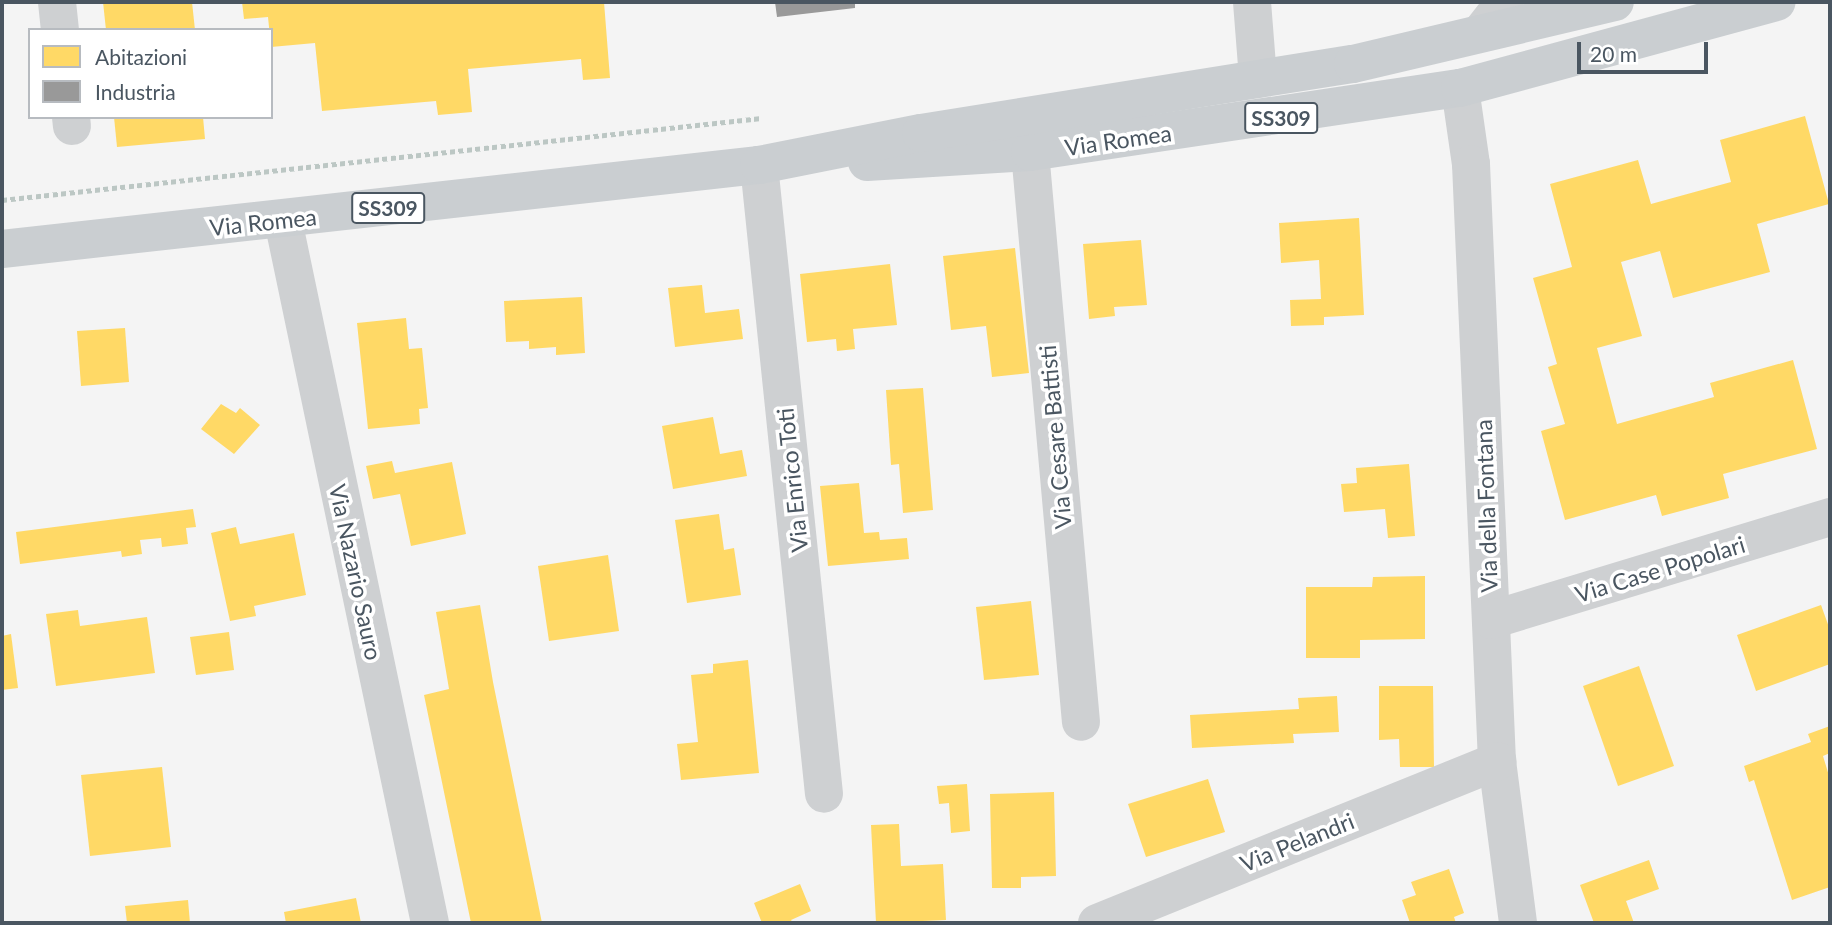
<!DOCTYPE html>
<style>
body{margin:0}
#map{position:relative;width:1832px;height:925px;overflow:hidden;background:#f4f4f4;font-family:Lato,sans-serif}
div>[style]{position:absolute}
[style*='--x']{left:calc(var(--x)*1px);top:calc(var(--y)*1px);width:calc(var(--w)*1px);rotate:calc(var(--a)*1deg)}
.homes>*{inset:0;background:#ffd966}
.industry>*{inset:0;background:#999}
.path>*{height:4.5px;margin-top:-2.25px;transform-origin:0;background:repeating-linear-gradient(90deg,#bcc7c4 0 5px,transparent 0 8.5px)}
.minor>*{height:38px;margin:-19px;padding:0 19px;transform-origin:19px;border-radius:19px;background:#ced0d2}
.major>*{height:38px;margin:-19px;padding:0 19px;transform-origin:19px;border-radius:19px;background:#caced1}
span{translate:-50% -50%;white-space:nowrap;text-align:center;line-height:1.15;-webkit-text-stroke:7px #fff;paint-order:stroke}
.shield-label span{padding:2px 5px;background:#fff;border:2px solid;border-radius:5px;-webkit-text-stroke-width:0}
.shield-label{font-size:21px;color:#4a5661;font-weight:700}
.street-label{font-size:23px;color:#4a5661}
.frame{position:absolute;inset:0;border:4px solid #4a5661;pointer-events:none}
.legend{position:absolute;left:28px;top:28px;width:245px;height:91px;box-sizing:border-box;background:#fff;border:2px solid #b7bbc0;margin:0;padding:9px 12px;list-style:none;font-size:21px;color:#4a5661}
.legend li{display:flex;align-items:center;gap:14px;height:35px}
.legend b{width:35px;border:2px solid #b7bbc0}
.scale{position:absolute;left:1577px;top:42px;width:131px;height:32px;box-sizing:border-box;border:4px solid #4a5661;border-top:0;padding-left:9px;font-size:21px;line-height:24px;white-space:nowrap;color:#4a5661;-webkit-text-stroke:5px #fff;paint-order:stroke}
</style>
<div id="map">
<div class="homes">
<i style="clip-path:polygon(103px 2px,192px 2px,195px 30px,106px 30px)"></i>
<i style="clip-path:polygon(242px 2px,604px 2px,610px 78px,583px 80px,581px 59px,468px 69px,472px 112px,438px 115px,436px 101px,322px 111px,315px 43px,271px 47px,268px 17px,244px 19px)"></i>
<i style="clip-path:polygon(1805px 116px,1829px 204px,1757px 224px,1770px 272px,1673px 298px,1660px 251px,1621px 262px,1642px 336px,1597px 348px,1617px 424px,1714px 397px,1710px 383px,1793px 360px,1817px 449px,1723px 474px,1729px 498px,1662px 516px,1656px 495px,1565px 520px,1541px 431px,1565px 424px,1548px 367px,1557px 364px,1533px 278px,1572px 267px,1550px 184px,1638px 160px,1651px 204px,1731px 182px,1720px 140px)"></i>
<i style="clip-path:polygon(114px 117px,203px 117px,205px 139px,117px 147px)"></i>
<i style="clip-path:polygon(1359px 218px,1364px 315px,1324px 317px,1324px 325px,1291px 326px,1290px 300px,1321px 299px,1319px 260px,1281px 263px,1279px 223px)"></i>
<i style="clip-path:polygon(1141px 240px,1147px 305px,1114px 307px,1115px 316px,1089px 319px,1083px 244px)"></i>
<i style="clip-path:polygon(1015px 248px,1029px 373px,992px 377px,986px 326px,951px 330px,943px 256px)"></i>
<i style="clip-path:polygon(890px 264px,897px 325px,853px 329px,855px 349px,837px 351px,836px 339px,807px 342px,800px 274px)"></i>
<i style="clip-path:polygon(702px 285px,705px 313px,739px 309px,743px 339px,675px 347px,668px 288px)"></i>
<i style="clip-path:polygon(582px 297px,585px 353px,556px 355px,556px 347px,529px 349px,529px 341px,506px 342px,504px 301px)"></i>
<i style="clip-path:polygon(406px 318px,409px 349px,422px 348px,428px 408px,419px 409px,420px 424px,368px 429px,357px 323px)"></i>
<i style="clip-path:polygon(125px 328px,129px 382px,81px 386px,77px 331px)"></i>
<i style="clip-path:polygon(923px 388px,933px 510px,903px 513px,899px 464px,891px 465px,886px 390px)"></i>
<i style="clip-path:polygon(221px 404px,236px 413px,240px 408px,260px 425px,234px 454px,201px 429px)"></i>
<i style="clip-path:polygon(713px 417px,720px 454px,742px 450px,747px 476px,673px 489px,662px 426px)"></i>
<i style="clip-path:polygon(392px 461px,395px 473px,452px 462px,466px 534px,411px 546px,400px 494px,373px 499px,366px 466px)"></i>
<i style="clip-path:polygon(1409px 464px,1415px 536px,1388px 538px,1385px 509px,1344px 512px,1341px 484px,1357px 483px,1356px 468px)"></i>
<i style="clip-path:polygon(859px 483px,864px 533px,879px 532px,880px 540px,907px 538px,909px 559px,828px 566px,820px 486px)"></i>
<i style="clip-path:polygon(193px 509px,196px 527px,186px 528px,188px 544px,162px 547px,161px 538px,140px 540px,142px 554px,122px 557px,121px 551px,20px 564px,16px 532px)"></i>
<i style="clip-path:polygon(719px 514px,724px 550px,734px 548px,741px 595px,687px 603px,675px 520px)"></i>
<i style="clip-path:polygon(236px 527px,240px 544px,294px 533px,306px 595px,254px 606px,256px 616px,230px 621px,211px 533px)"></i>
<i style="clip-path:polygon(608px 555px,619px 631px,549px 641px,538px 566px)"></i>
<i style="clip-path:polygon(1425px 576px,1425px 639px,1360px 640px,1360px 658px,1306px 658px,1306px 587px,1372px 587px,1373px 577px)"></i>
<i style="clip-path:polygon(1031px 601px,1039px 675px,984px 680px,976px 607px)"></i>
<i style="clip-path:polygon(480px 605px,493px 682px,542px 923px,471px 923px,424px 695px,449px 689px,436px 612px)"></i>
<i style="clip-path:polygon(1821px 605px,1830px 630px,1830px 664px,1756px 691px,1737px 635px)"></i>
<i style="clip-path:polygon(78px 610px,80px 626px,147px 617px,155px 673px,56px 686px,46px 614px)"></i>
<i style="clip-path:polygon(229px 632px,234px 670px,196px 675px,190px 637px)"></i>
<i style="clip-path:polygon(11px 634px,18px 688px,2px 690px,2px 636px)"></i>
<i style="clip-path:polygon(748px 660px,759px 773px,681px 780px,677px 744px,698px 742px,691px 675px,713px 673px,713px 664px)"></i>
<i style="clip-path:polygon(1639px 666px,1674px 766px,1618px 786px,1583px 686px)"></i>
<i style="clip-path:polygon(1379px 686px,1433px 686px,1434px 767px,1400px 767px,1399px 739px,1379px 740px)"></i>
<i style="clip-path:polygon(1337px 696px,1339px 732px,1293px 734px,1294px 743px,1192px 748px,1190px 715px,1299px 709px,1298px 698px)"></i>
<i style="clip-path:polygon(1830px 726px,1830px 753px,1823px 756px,1830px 779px,1830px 887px,1792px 900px,1754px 780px,1749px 782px,1744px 766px,1811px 742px,1808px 734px)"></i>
<i style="clip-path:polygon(162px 767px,171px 847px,90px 856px,81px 775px)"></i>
<i style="clip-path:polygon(1208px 779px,1225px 832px,1146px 857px,1128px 804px)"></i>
<i style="clip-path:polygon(967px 784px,970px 831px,951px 833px,949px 803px,939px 804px,937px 786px)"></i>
<i style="clip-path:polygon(1054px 792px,1056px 876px,1021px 877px,1021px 888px,992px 888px,990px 794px)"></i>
<i style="clip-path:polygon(899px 824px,901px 866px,943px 864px,946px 920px,876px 923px,871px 825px)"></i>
<i style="clip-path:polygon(1649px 860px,1659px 889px,1626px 901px,1634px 923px,1594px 923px,1580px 885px)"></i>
<i style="clip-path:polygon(1449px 869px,1464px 913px,1454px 917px,1456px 923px,1410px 923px,1402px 900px,1416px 895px,1411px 882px)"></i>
<i style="clip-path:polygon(800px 884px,811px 911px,791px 920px,793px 923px,762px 923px,754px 903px)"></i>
<i style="clip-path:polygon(356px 898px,361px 923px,286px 923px,284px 912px)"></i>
<i style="clip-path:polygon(188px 900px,190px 923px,127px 923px,125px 906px)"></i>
</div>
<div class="industry">
<i style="clip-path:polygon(775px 2px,855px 2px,855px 8px,777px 17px)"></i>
</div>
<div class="path">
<i style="--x:2;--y:200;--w:764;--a:-6.16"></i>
</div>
<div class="minor">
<i style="--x:57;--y:2;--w:28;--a:84"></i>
<i style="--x:1252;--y:2;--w:77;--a:85.5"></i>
<i style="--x:1482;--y:31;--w:37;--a:-52"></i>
<i style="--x:1460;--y:88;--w:77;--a:81.8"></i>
<i style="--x:1471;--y:164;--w:598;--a:87.51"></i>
<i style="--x:1497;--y:761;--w:163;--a:82.6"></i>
<i style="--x:71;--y:117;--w:9;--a:84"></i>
<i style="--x:1030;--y:152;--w:572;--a:84.89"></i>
<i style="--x:759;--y:165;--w:632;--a:84.1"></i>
<i style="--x:283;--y:220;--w:718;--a:78.19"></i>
<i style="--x:1491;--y:620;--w:354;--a:-16.9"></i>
<i style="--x:1097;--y:923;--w:432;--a:-22"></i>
</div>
<div class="major">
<i style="--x:867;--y:162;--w:163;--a:-3.5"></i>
<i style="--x:1030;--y:152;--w:435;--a:-8.5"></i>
<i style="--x:1460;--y:88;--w:328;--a:-15.2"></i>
<i style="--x:2;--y:249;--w:762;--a:-6.33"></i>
<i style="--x:759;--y:165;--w:165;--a:-11.2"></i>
<i style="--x:921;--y:133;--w:437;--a:-9.1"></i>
<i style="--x:1353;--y:64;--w:269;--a:-13.3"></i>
</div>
<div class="shield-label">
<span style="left:1281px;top:118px">SS309</span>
<span style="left:388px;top:208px">SS309</span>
</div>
<div class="street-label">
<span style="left:1118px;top:140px;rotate:-8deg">Via Romea</span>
<span style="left:263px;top:222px;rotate:-6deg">Via Romea</span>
<span style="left:1055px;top:437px;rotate:-95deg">Via Cesare Battisti</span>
<span style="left:792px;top:480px;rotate:-96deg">Via Enrico Toti</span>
<span style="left:1486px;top:506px;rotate:-92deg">Via della Fontana</span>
<span style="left:1660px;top:569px;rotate:-17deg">Via Case Popolari</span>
<span style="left:356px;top:572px;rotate:78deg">Via Nazario Sauro</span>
<span style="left:1297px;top:842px;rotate:-22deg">Via Pelandri</span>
</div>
<div class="frame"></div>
<ul class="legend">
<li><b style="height:19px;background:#ffd966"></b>Abitazioni</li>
<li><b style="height:19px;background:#999"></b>Industria</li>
</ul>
<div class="scale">20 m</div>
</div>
